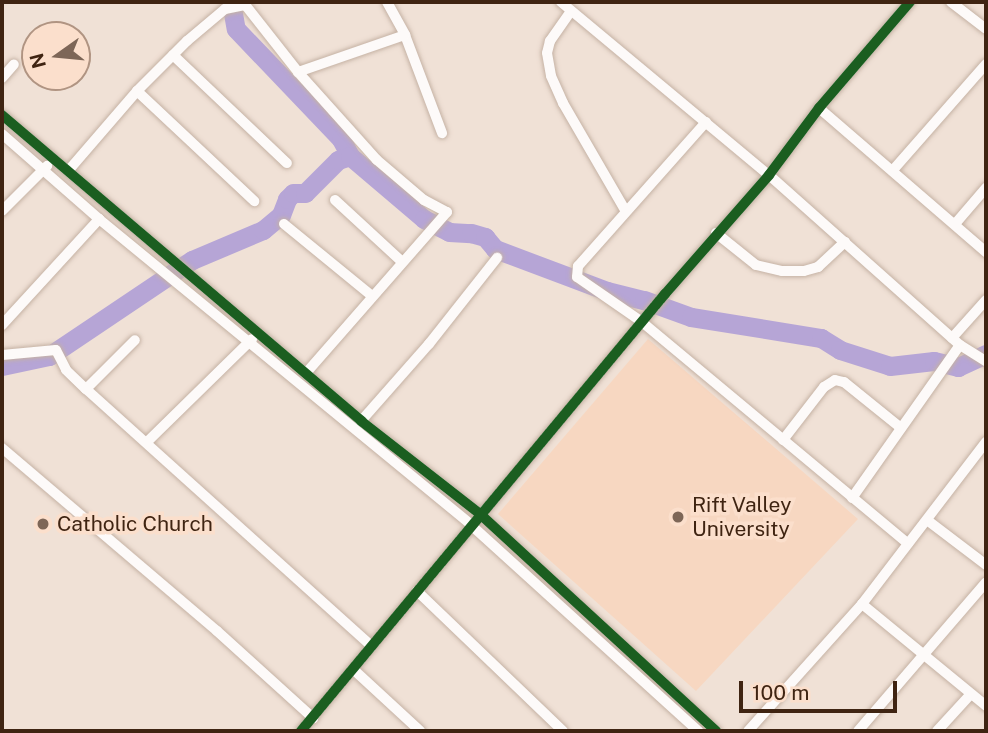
<!DOCTYPE html>
<style>
body{margin:0}
#map{position:relative;width:988px;height:733px;overflow:hidden;background:#f0e1d6;font-family:"Public Sans",sans-serif}
div>[style]{position:absolute}
[style*='--x']{left:calc(var(--x)*1px);top:calc(var(--y)*1px);width:calc(var(--w)*1px);rotate:calc(var(--a)*1deg)}
.built>*{inset:0;background:#f7d7c1}
.river>*{height:19px;margin:-9.5px;padding:0 9.5px;transform-origin:9.5px;border-radius:9.5px;background:#b6a5d6}
.roads{filter:drop-shadow(0 0 2px #c5b2a4) drop-shadow(0 0 2px #c5b2a4)}
.minor>*{height:10px;margin:-5px;padding:0 5px;transform-origin:5px;border-radius:5px;background:#fdfaf9}
.cycleway>*{height:10px;margin:-5px;padding:0 5px;transform-origin:5px;border-radius:5px;background:#1b5e20}
.dots>*{width:19px;height:19px;translate:-50% -50%;box-sizing:border-box;border:4px solid #fbdfcc;border-radius:50%}
span{translate:-50% -50%;white-space:nowrap;text-align:center;line-height:1.15;-webkit-text-stroke:7px #fbdfcc;paint-order:stroke}
.poi-label{font-size:21px;color:#3f2412}
.left{translate:0 -50%;text-align:left}
.frame{position:absolute;inset:0;border:4px solid #3f2412;pointer-events:none}
.north{position:absolute;left:21px;top:21px;width:70px;height:70px;box-sizing:border-box;background:#fbdfcc;border:2px solid #b09482;border-radius:50%;rotate:255deg;font-size:19px;font-weight:700;line-height:28px;text-align:center;color:#3f2412}
.north::after{content:'';display:block;margin:auto;width:24px;height:32px;background:#7d6657;clip-path:polygon(50% 0,100% 100%,50% 72%,0 100%)}
.scale{position:absolute;left:739px;top:681px;width:158px;height:32px;box-sizing:border-box;border:4px solid #3f2412;border-top:0;padding-left:9px;font-size:21px;line-height:24px;white-space:nowrap;color:#3f2412;-webkit-text-stroke:5px #fbdfcc;paint-order:stroke}
</style>
<div id="map">
<div class="built">
<i style="clip-path:polygon(648px 339px,858px 519px,696px 691px,498px 514px)"></i>
</div>
<div class="river">
<i style="--x:231;--y:2;--w:27;--a:80"></i>
<i style="--x:236;--y:29;--w:152;--a:46.3"></i>
<i style="--x:341;--y:139;--w:19;--a:62"></i>
<i style="--x:2;--y:366;--w:48;--a:-12"></i>
<i style="--x:49;--y:356;--w:172;--a:-33.9"></i>
<i style="--x:192;--y:260;--w:77;--a:-22.9"></i>
<i style="--x:263;--y:230;--w:23;--a:-40"></i>
<i style="--x:281;--y:215;--w:17;--a:-69"></i>
<i style="--x:287;--y:199;--w:8;--a:-45"></i>
<i style="--x:293;--y:193;--w:12;--a:0"></i>
<i style="--x:305;--y:193;--w:47;--a:-45"></i>
<i style="--x:338;--y:160;--w:13;--a:-18"></i>
<i style="--x:350;--y:156;--w:97;--a:40.4"></i>
<i style="--x:424;--y:219;--w:28;--a:27"></i>
<i style="--x:449;--y:232;--w:22;--a:3"></i>
<i style="--x:471;--y:233;--w:15;--a:16"></i>
<i style="--x:485;--y:237;--w:16;--a:50"></i>
<i style="--x:495;--y:249;--w:120;--a:20.6"></i>
<i style="--x:607;--y:291;--w:38;--a:14"></i>
<i style="--x:644;--y:300;--w:50;--a:19.9"></i>
<i style="--x:691;--y:317;--w:132;--a:9.2"></i>
<i style="--x:821;--y:338;--w:22;--a:32"></i>
<i style="--x:840;--y:350;--w:52;--a:17.7"></i>
<i style="--x:890;--y:366;--w:44;--a:-6.5"></i>
<i style="--x:934;--y:361;--w:25;--a:14"></i>
<i style="--x:958;--y:367;--w:31;--a:-25"></i>
</div>
<div class="roads">
<div class="minor">
<i style="--x:243;--y:2;--w:89;--a:51.8"></i>
<i style="--x:298;--y:72;--w:118;--a:48.1"></i>
<i style="--x:377;--y:160;--w:62;--a:40.4"></i>
<i style="--x:424;--y:200;--w:26;--a:28"></i>
<i style="--x:447;--y:212;--w:214;--a:131.2"></i>
<i style="--x:387;--y:2;--w:38;--a:61"></i>
<i style="--x:405;--y:35;--w:105;--a:69.3"></i>
<i style="--x:561;--y:2;--w:271;--a:39.8"></i>
<i style="--x:769;--y:175;--w:256;--a:41.7"></i>
<i style="--x:960;--y:345;--w:31;--a:32"></i>
<i style="--x:951;--y:2;--w:44;--a:37.6"></i>
<i style="--x:571;--y:11;--w:37;--a:125"></i>
<i style="--x:550;--y:41;--w:12;--a:104"></i>
<i style="--x:547;--y:53;--w:23;--a:80"></i>
<i style="--x:551;--y:76;--w:30;--a:66"></i>
<i style="--x:563;--y:103;--w:124;--a:59.9"></i>
<i style="--x:173;--y:55;--w:157;--a:43.5"></i>
<i style="--x:298;--y:72;--w:113;--a:-19.1"></i>
<i style="--x:2;--y:78;--w:18;--a:-49"></i>
<i style="--x:137;--y:91;--w:161;--a:43.2"></i>
<i style="--x:819;--y:108;--w:221;--a:40.8"></i>
<i style="--x:2;--y:115;--w:472;--a:40.4"></i>
<i style="--x:361;--y:421;--w:151;--a:38"></i>
<i style="--x:480;--y:514;--w:321;--a:42.6"></i>
<i style="--x:706;--y:122;--w:193;--a:131.6"></i>
<i style="--x:578;--y:266;--w:11;--a:95"></i>
<i style="--x:577;--y:277;--w:79;--a:34.7"></i>
<i style="--x:642;--y:322;--w:346;--a:39.8"></i>
<i style="--x:2;--y:134;--w:129;--a:41.2"></i>
<i style="--x:99;--y:219;--w:482;--a:39.4"></i>
<i style="--x:471;--y:525;--w:307;--a:42.2"></i>
<i style="--x:893;--y:170;--w:141;--a:-48.7"></i>
<i style="--x:68;--y:171;--w:106;--a:-49.2"></i>
<i style="--x:137;--y:91;--w:71;--a:-45"></i>
<i style="--x:187;--y:41;--w:50;--a:-40.1"></i>
<i style="--x:225;--y:9;--w:20;--a:-11"></i>
<i style="--x:335;--y:200;--w:90;--a:42.7"></i>
<i style="--x:2;--y:211;--w:64;--a:-45"></i>
<i style="--x:284;--y:224;--w:114;--a:39.3"></i>
<i style="--x:955;--y:224;--w:48;--a:-49.3"></i>
<i style="--x:716;--y:233;--w:51;--a:38.7"></i>
<i style="--x:756;--y:265;--w:27;--a:13"></i>
<i style="--x:782;--y:271;--w:22;--a:0"></i>
<i style="--x:804;--y:271;--w:15;--a:-16"></i>
<i style="--x:818;--y:267;--w:37;--a:-43"></i>
<i style="--x:2;--y:325;--w:144;--a:-47.5"></i>
<i style="--x:952;--y:338;--w:51;--a:-48.2"></i>
<i style="--x:2;--y:355;--w:54;--a:-5.3"></i>
<i style="--x:56;--y:350;--w:22;--a:63"></i>
<i style="--x:66;--y:370;--w:28;--a:44"></i>
<i style="--x:86;--y:389;--w:384;--a:42"></i>
<i style="--x:86;--y:389;--w:69;--a:-45"></i>
<i style="--x:361;--y:421;--w:103;--a:-48.6"></i>
<i style="--x:429;--y:344;--w:110;--a:-51.7"></i>
<i style="--x:783;--y:440;--w:67;--a:-52.3"></i>
<i style="--x:824;--y:387;--w:13;--a:-32"></i>
<i style="--x:835;--y:380;--w:9;--a:13"></i>
<i style="--x:844;--y:382;--w:73;--a:38.9"></i>
<i style="--x:147;--y:442;--w:147;--a:-44.4"></i>
<i style="--x:2;--y:448;--w:282;--a:40.4"></i>
<i style="--x:217;--y:631;--w:130;--a:42.2"></i>
<i style="--x:852;--y:498;--w:187;--a:-54.8"></i>
<i style="--x:927;--y:520;--w:74;--a:37.3"></i>
<i style="--x:417;--y:591;--w:202;--a:43.8"></i>
<i style="--x:862;--y:604;--w:161;--a:39.4"></i>
<i style="--x:354;--y:670;--w:90;--a:42.7"></i>
<i style="--x:301;--y:731;--w:569;--a:-50.21"></i>
<i style="--x:665;--y:294;--w:158;--a:-48.8"></i>
<i style="--x:769;--y:175;--w:84;--a:-53.3"></i>
<i style="--x:819;--y:108;--w:140;--a:-49.4"></i>
<i style="--x:748;--y:731;--w:171;--a:-48.1"></i>
<i style="--x:862;--y:604;--w:204;--a:-52.6"></i>
<i style="--x:858;--y:731;--w:196;--a:-49.3"></i>
<i style="--x:937;--y:731;--w:49;--a:-47.5"></i>
</div>
</div>
<div class="cycleway">
<i style="--x:2;--y:115;--w:472;--a:40.4"></i>
<i style="--x:361;--y:421;--w:151;--a:38"></i>
<i style="--x:480;--y:514;--w:321;--a:42.6"></i>
<i style="--x:301;--y:731;--w:569;--a:-50.21"></i>
<i style="--x:665;--y:294;--w:158;--a:-48.8"></i>
<i style="--x:769;--y:175;--w:84;--a:-53.3"></i>
<i style="--x:819;--y:108;--w:140;--a:-49.4"></i>
</div>
<div class="dots">
<i style="left:678px;top:517px;background:#7d6657"></i>
<i style="left:43px;top:524px;background:#7d6657"></i>
</div>
<div class="poi-label">
<span class="left" style="left:692px;top:517px">Rift Valley<br>University</span>
<span class="left" style="left:57px;top:524px">Catholic Church</span>
</div>
<div class="frame"></div>
<div class="north">N</div>
<div class="scale">100 m</div>
</div>
